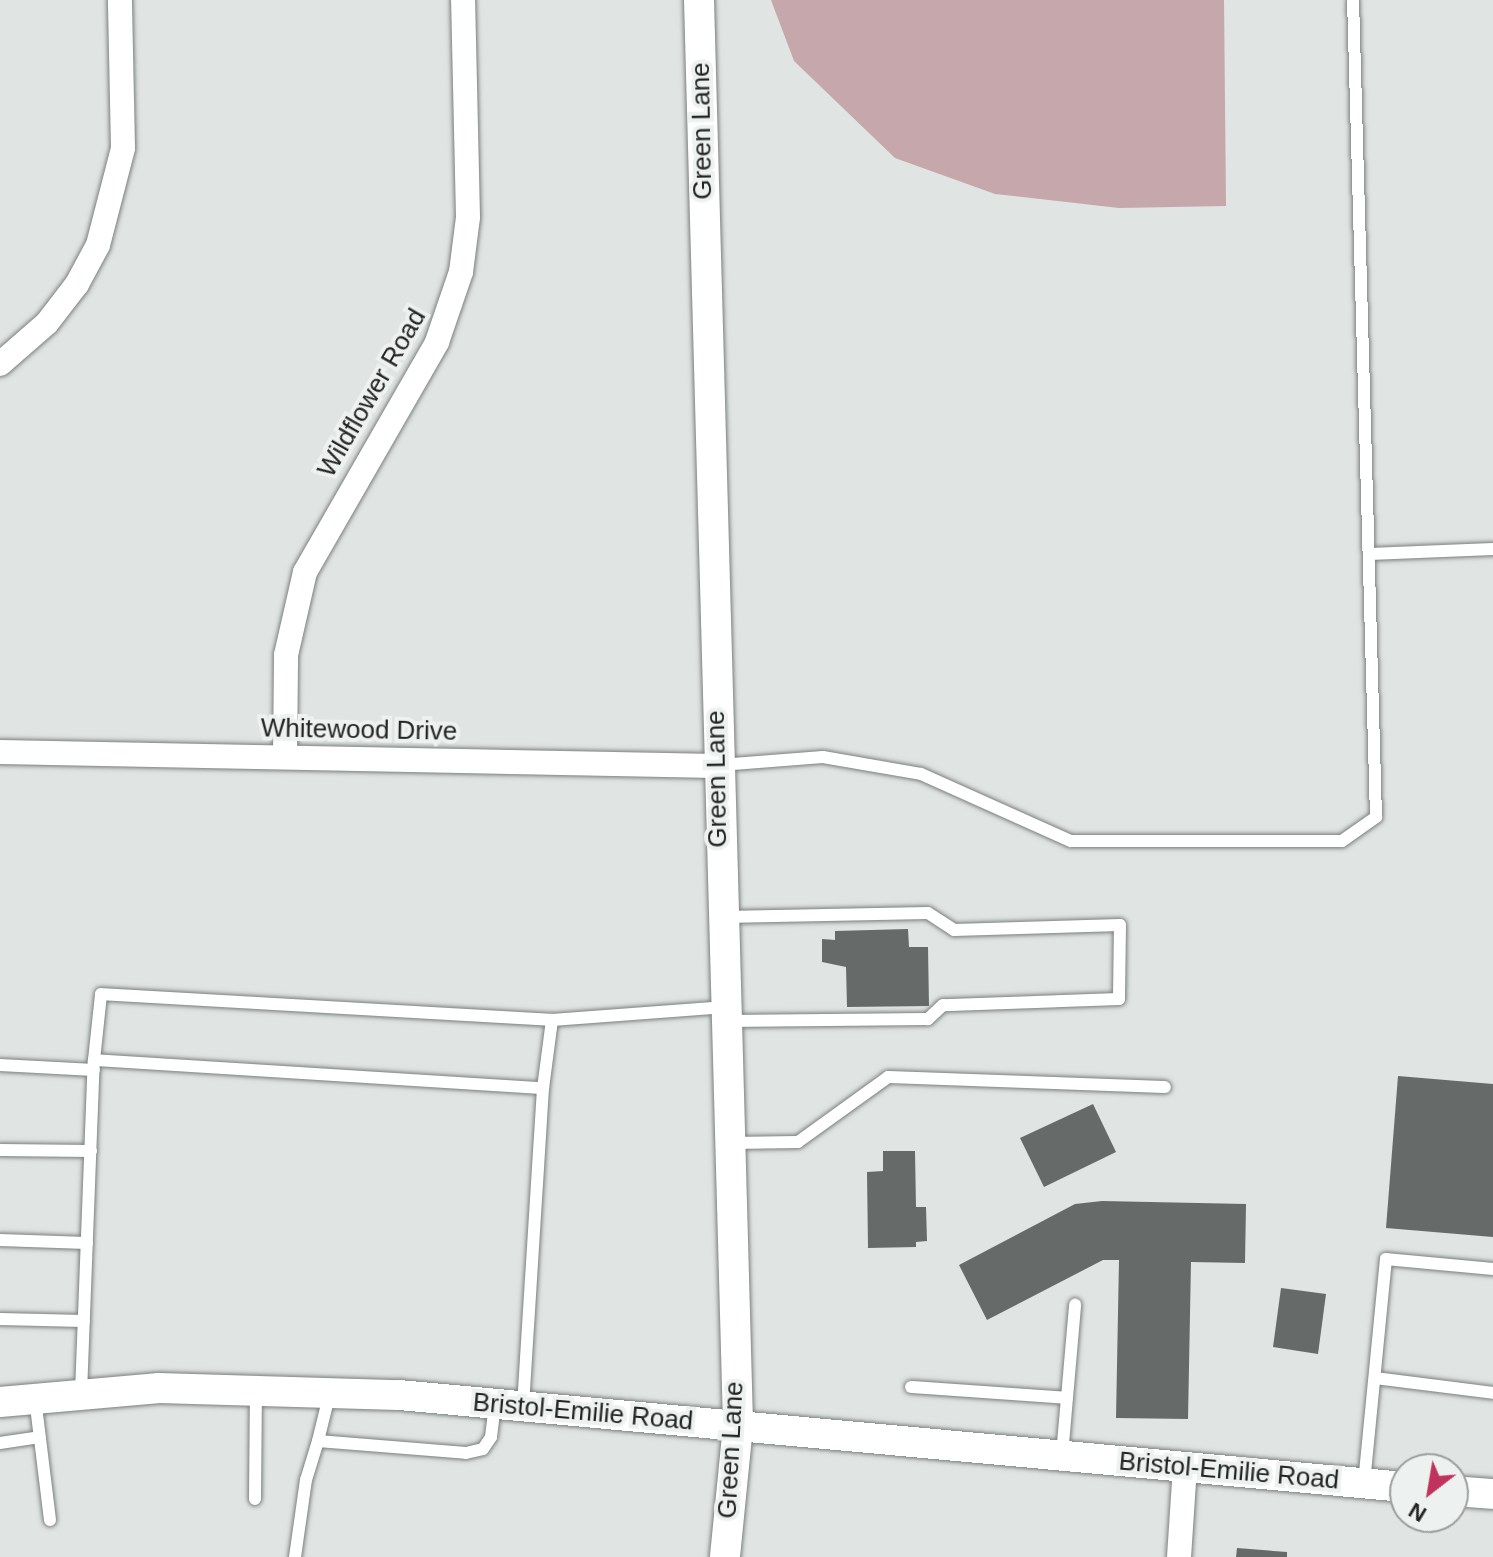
<!DOCTYPE html>
<style>
body{margin:0}
#map{position:relative;width:1493px;height:1557px;overflow:hidden;background:#e0e4e3;font-family:Arial,sans-serif}
div>[style]{position:absolute}
[style*='--x']{left:calc(var(--x)*1px);top:calc(var(--y)*1px);width:calc(var(--w)*1px);rotate:calc(var(--a)*1deg)}
.green>*{inset:0;background:#c5a7ac}
.building>*{inset:0;background:#666a69}
.roads{filter:drop-shadow(0 0 2px #7b7f7e) drop-shadow(0 0 2px #7b7f7e)}
.service>*{height:12px;margin:-6px;padding:0 6px;transform-origin:6px;border-radius:6px;background:#fff}
.minor>*{height:24px;margin:-12px;padding:0 12px;transform-origin:12px;border-radius:12px;background:#fff}
.tertiary>*{height:30px;margin:-15px;padding:0 15px;transform-origin:15px;border-radius:15px;background:#fff}
span{translate:-50% -50%;white-space:nowrap;text-align:center;line-height:1.15;-webkit-text-stroke:8px #edf1f0;paint-order:stroke}
.street-label{font-size:26px;color:#222423}
.north{position:absolute;left:1389px;top:1453px;width:80px;height:80px;box-sizing:border-box;background:#edf1f0;border:2px solid #9c9f9e;border-radius:50%;rotate:211deg;font-size:22px;font-weight:700;line-height:32px;text-align:center;color:#222423}
.north::after{content:'';display:block;margin:auto;width:28px;height:36px;background:#c1335f;clip-path:polygon(50% 0,100% 100%,50% 72%,0 100%)}
</style>
<div id="map">
<div class="green">
<i style="clip-path:polygon(771px 0,1224px 0,1226px 206px,1119px 208px,995px 194px,895px 158px,794px 61px)"></i>
</div>
<div class="building">
<i style="clip-path:polygon(908px 929px,909px 947px,928px 947px,929px 1006px,847px 1007px,846px 967px,822px 962px,822px 939px,835px 940px,835px 931px)"></i>
<i style="clip-path:polygon(1398px 1076px,1493px 1084px,1493px 1237px,1386px 1228px)"></i>
<i style="clip-path:polygon(1093px 1104px,1116px 1152px,1044px 1187px,1020px 1138px)"></i>
<i style="clip-path:polygon(883px 1151px,915px 1151px,916px 1207px,926px 1207px,927px 1241px,916px 1242px,916px 1247px,868px 1248px,867px 1172px,883px 1171px)"></i>
<i style="clip-path:polygon(1102px 1201px,1246px 1204px,1245px 1263px,1191px 1262px,1188px 1419px,1116px 1418px,1119px 1260px,1103px 1260px,987px 1320px,959px 1265px,1075px 1204px)"></i>
<i style="clip-path:polygon(1281px 1288px,1326px 1294px,1318px 1354px,1273px 1347px)"></i>
<i style="clip-path:polygon(1237px 1548px,1287px 1552px,1287px 1557px,1236px 1557px)"></i>
</div>
<div class="roads">
<div class="service">
<i style="--x:1369;--y:554;--w:124;--a:-2.3"></i>
<i style="--x:720;--y:765;--w:103;--a:-4.4"></i>
<i style="--x:823;--y:757;--w:99;--a:9.8"></i>
<i style="--x:921;--y:774;--w:164;--a:24.1"></i>
<i style="--x:1071;--y:841;--w:271;--a:0"></i>
<i style="--x:1342;--y:841;--w:42;--a:-35.2"></i>
<i style="--x:1376;--y:817;--w:817;--a:-91.61"></i>
<i style="--x:724;--y:917;--w:204;--a:-1.1"></i>
<i style="--x:928;--y:913;--w:31;--a:33"></i>
<i style="--x:954;--y:930;--w:166;--a:-1.7"></i>
<i style="--x:1120;--y:925;--w:74;--a:90.8"></i>
<i style="--x:1119;--y:999;--w:176;--a:178"></i>
<i style="--x:943;--y:1005;--w:21;--a:137"></i>
<i style="--x:928;--y:1019;--w:202;--a:179.4"></i>
<i style="--x:552;--y:1020;--w:171;--a:-4.3"></i>
<i style="--x:94;--y:1060;--w:66;--a:-83.9"></i>
<i style="--x:101;--y:994;--w:452;--a:3.3"></i>
<i style="--x:552;--y:1020;--w:69;--a:97.5"></i>
<i style="--x:0;--y:1065;--w:94;--a:3"></i>
<i style="--x:730;--y:1143;--w:68;--a:-0.8"></i>
<i style="--x:798;--y:1142;--w:111;--a:-35.8"></i>
<i style="--x:888;--y:1077;--w:277;--a:2.1"></i>
<i style="--x:0;--y:1150;--w:91;--a:0.6"></i>
<i style="--x:0;--y:1240;--w:87;--a:2"></i>
<i style="--x:0;--y:1319;--w:84;--a:1.4"></i>
<i style="--x:1375;--y:1378;--w:119;--a:7.2"></i>
<i style="--x:911;--y:1387;--w:156;--a:4"></i>
<i style="--x:330;--y:1392;--w:50;--a:103.8"></i>
<i style="--x:318;--y:1441;--w:148;--a:4.6"></i>
<i style="--x:466;--y:1453;--w:17;--a:-13"></i>
<i style="--x:483;--y:1449;--w:14;--a:-56"></i>
<i style="--x:491;--y:1437;--w:33;--a:-83"></i>
<i style="--x:81;--y:1393;--w:333;--a:-87.8"></i>
<i style="--x:94;--y:1060;--w:450;--a:3.6"></i>
<i style="--x:543;--y:1088;--w:318;--a:93.6"></i>
<i style="--x:35;--y:1398;--w:123;--a:83"></i>
<i style="--x:0;--y:1443;--w:40;--a:-8.5"></i>
<i style="--x:1062;--y:1455;--w:151;--a:-85"></i>
<i style="--x:1364;--y:1483;--w:225;--a:-84.4"></i>
<i style="--x:1386;--y:1259;--w:107;--a:5.3"></i>
<i style="--x:255;--y:1499;--w:108;--a:-89.5"></i>
<i style="--x:295;--y:1557;--w:78;--a:-81.9"></i>
<i style="--x:306;--y:1480;--w:41;--a:-72.9"></i>
</div>
<div class="minor">
<i style="--x:0;--y:364;--w:62;--a:-41.1"></i>
<i style="--x:47;--y:323;--w:49;--a:-52.4"></i>
<i style="--x:77;--y:284;--w:44;--a:-61.7"></i>
<i style="--x:98;--y:245;--w:100;--a:-75.5"></i>
<i style="--x:123;--y:148;--w:148;--a:-91.2"></i>
<i style="--x:0;--y:752;--w:717;--a:1.12"></i>
<i style="--x:285;--y:757;--w:102;--a:-89.4"></i>
<i style="--x:286;--y:655;--w:85;--a:-77.1"></i>
<i style="--x:305;--y:572;--w:265;--a:-60.1"></i>
<i style="--x:437;--y:342;--w:74;--a:-71.1"></i>
<i style="--x:461;--y:272;--w:55;--a:-82.7"></i>
<i style="--x:468;--y:217;--w:217;--a:-91.3"></i>
<i style="--x:1179;--y:1557;--w:90;--a:-86.2"></i>
</div>
<div class="tertiary">
<i style="--x:699;--y:0;--w:1427;--a:88.43"></i>
<i style="--x:738;--y:1426;--w:132;--a:95.7"></i>
<i style="--x:0;--y:1402;--w:160;--a:-5"></i>
<i style="--x:159;--y:1388;--w:240;--a:1.7"></i>
<i style="--x:399;--y:1395;--w:1010;--a:5.23"></i>
<i style="--x:1453;--y:1491;--w:40;--a:4.3"></i>
</div>
</div>
<div class="street-label">
<span style="left:702px;top:131px;rotate:-91deg">Green Lane</span>
<span style="left:372px;top:393px;rotate:-60deg">Wildflower Road</span>
<span style="left:359px;top:730px;rotate:1deg">Whitewood Drive</span>
<span style="left:717px;top:779px;rotate:-91deg">Green Lane</span>
<span style="left:583px;top:1412px;rotate:5deg">Bristol-Emilie Road</span>
<span style="left:731px;top:1450px;rotate:-87deg">Green Lane</span>
<span style="left:1229px;top:1471px;rotate:5deg">Bristol-Emilie Road</span>
</div>
<div class="north">N</div>
</div>
